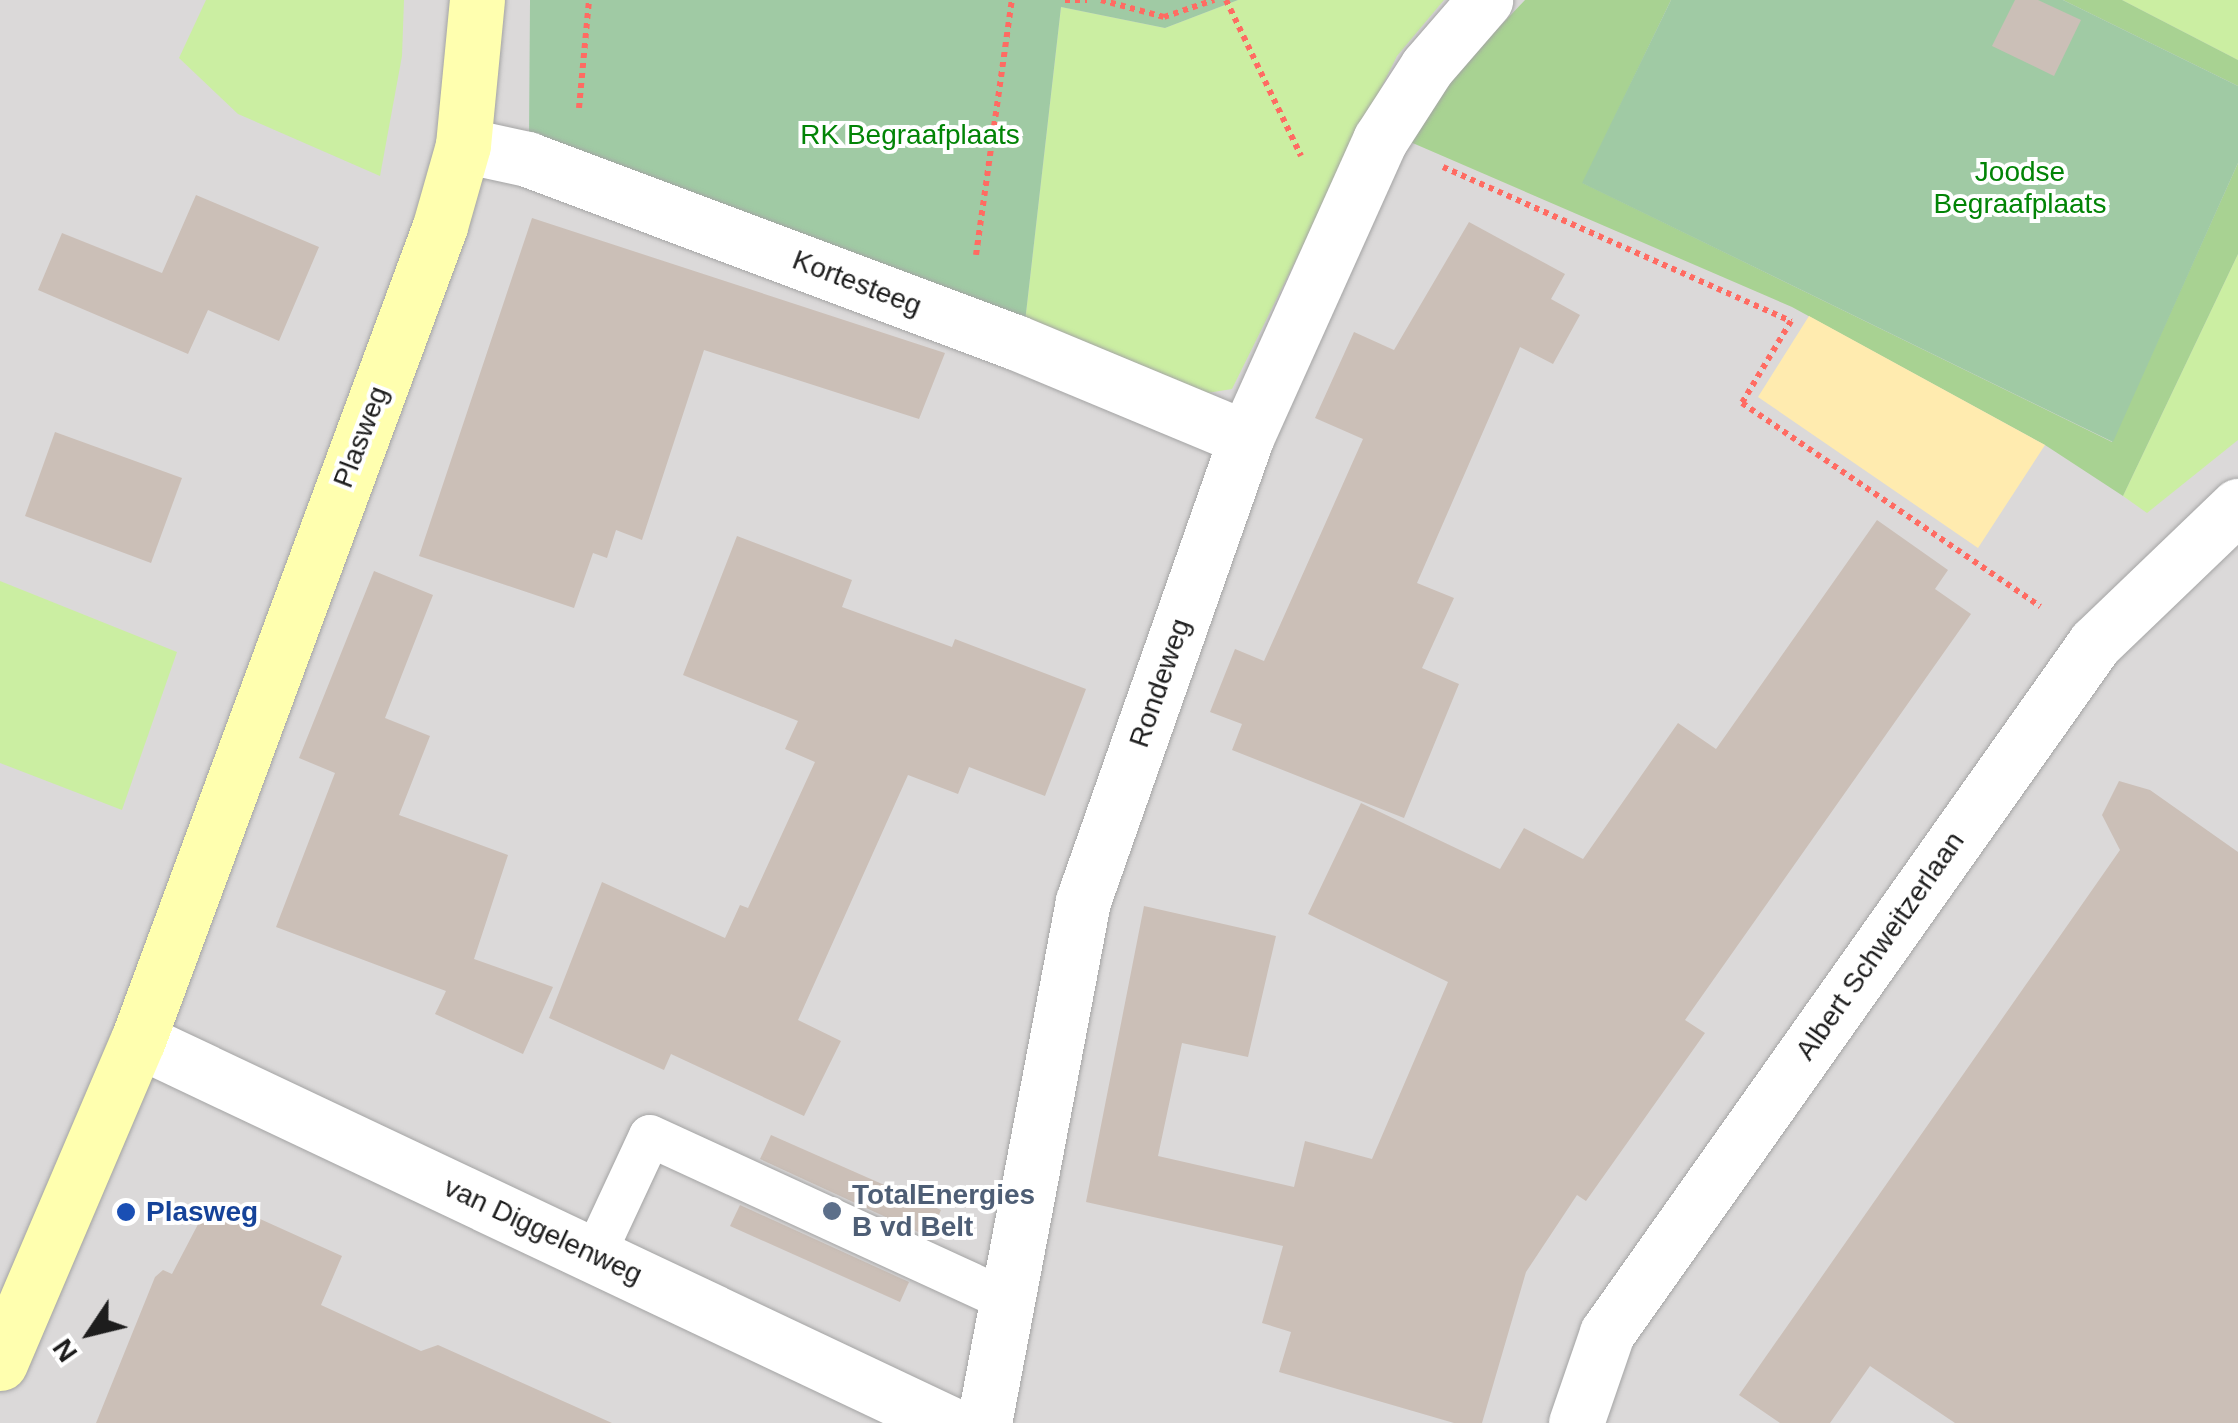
<!DOCTYPE html>
<style>
body{margin:0}
#map{position:relative;width:2238px;height:1423px;overflow:hidden;background:#efeae1;font-family:Helvetica,sans-serif}
div>[style]{position:absolute}
[style*='--x']{left:calc(var(--x)*1px);top:calc(var(--y)*1px);width:calc(var(--w)*1px);rotate:calc(var(--a)*1deg)}
.residential>*{inset:0;background:#dbd9d9}
.grass>*{inset:0;background:#cbeea2}
.forest>*{inset:0;background:#a8d292}
.sand>*{inset:0;background:#ffebaf}
.cemetery>*{inset:0;background:#a0caa4}
.building>*{inset:0;background:#cbbfb7}
.path>*{height:6px;margin-top:-3px;transform-origin:0;background:repeating-linear-gradient(90deg,#ff6b62 0 5px,transparent 0 10px)}
.roads{filter:drop-shadow(0 0 2px #a4a4a4) drop-shadow(0 0 2px #a4a4a4)}
.lane>*{height:42px;margin:-21px;padding:0 21px;transform-origin:21px;border-radius:21px;background:#fff}
.street>*{height:55px;margin:-27.5px;padding:0 27.5px;transform-origin:27.5px;border-radius:27.5px;background:#fff}
.secondary>*{height:55px;margin:-27.5px;padding:0 27.5px;transform-origin:27.5px;border-radius:27.5px;background:#ffffaf}
.dots>*{width:28px;height:28px;translate:-50% -50%;box-sizing:border-box;border:5px solid #fff;border-radius:50%}
span{translate:-50% -50%;white-space:nowrap;text-align:center;line-height:1.15;-webkit-text-stroke:8px #fff;paint-order:stroke}
.park-label{font-size:28px;color:#028406}
.street-label{font-size:28px;color:#1d1d1d}
.service-label{font-size:28px;color:#4e5e75;font-weight:700}
.left{translate:0 -50%;text-align:left}
.transit-label{font-size:28px;color:#164399;font-weight:700}
.north{position:absolute;left:40px;top:1283px;width:100px;height:100px;-webkit-text-stroke:8px #fff;paint-order:stroke;rotate:235deg;font-size:28px;font-weight:700;line-height:40px;text-align:center;color:#1d1d1d}
.north::after{content:'';display:block;margin:auto;width:35px;height:45px;background:#1d1d1d;clip-path:polygon(50% 0,100% 100%,50% 72%,0 100%)}
</style>
<div id="map">
<div class="residential">
<i style="clip-path:polygon(0 0,2238px 0,2238px 1423px,0 1423px)"></i>
</div>
<div class="grass">
<i style="clip-path:polygon(206px 0,404px 0,402px 56px,380px 176px,238px 114px,179px 58px)"></i>
<i style="clip-path:polygon(1238px 0,1444px 0,1397px 56px,1232px 389px,1201px 394px,1025px 322px,1061px 7px,1165px 28px)"></i>
<i style="clip-path:polygon(2122px 0,2238px 0,2238px 60px)"></i>
<i style="clip-path:polygon(2238px 254px,2238px 440px,2147px 513px,2123px 496px)"></i>
<i style="clip-path:polygon(0 581px,177px 652px,122px 810px,0 763px)"></i>
</div>
<div class="forest">
<i style="clip-path:polygon(1525px 0,1671px 0,1583px 183px,2112px 442px,2238px 163px,2238px 254px,2123px 496px,2045px 445px,1792px 307px,1408px 141px,1444px 85px)"></i>
<i style="clip-path:polygon(2063px 0,2122px 0,2238px 60px,2238px 86px)"></i>
</div>
<div class="sand">
<i style="clip-path:polygon(1809px 316px,2045px 445px,1978px 548px,1758px 397px)"></i>
</div>
<div class="cemetery">
<i style="clip-path:polygon(530px 0,1238px 0,1165px 28px,1061px 7px,1025px 322px,529px 138px)"></i>
<i style="clip-path:polygon(1671px 0,2063px 0,2238px 86px,2238px 163px,2113px 442px,1582px 183px)"></i>
</div>
<div class="building">
<i style="clip-path:polygon(2015px 0,2038px 0,2081px 20px,2054px 76px,1992px 46px)"></i>
<i style="clip-path:polygon(196px 195px,319px 247px,279px 341px,208px 310px,188px 354px,38px 290px,62px 233px,162px 273px)"></i>
<i style="clip-path:polygon(532px 218px,945px 353px,919px 419px,704px 350px,642px 540px,616px 530px,607px 558px,593px 553px,574px 608px,419px 556px)"></i>
<i style="clip-path:polygon(1469px 222px,1565px 274px,1551px 299px,1580px 315px,1553px 364px,1520px 347px,1417px 583px,1454px 598px,1422px 668px,1459px 684px,1404px 818px,1232px 750px,1242px 724px,1210px 712px,1235px 649px,1264px 661px,1363px 439px,1315px 418px,1354px 332px,1394px 350px)"></i>
<i style="clip-path:polygon(55px 432px,182px 478px,151px 563px,25px 516px)"></i>
<i style="clip-path:polygon(1877px 520px,1948px 570px,1935px 589px,1971px 614px,1685px 1020px,1705px 1033px,1586px 1201px,1577px 1195px,1526px 1272px,1482px 1423px,1454px 1423px,1279px 1372px,1291px 1332px,1262px 1323px,1283px 1246px,1086px 1202px,1144px 906px,1276px 936px,1248px 1057px,1182px 1043px,1158px 1156px,1294px 1187px,1305px 1141px,1372px 1159px,1448px 982px,1308px 914px,1361px 803px,1500px 869px,1524px 828px,1583px 859px,1678px 723px,1716px 749px)"></i>
<i style="clip-path:polygon(737px 536px,852px 580px,842px 607px,952px 647px,955px 639px,1086px 689px,1045px 796px,969px 767px,958px 794px,908px 775px,798px 1020px,841px 1041px,804px 1116px,671px 1054px,664px 1070px,549px 1018px,602px 882px,725px 938px,740px 905px,748px 908px,815px 762px,785px 749px,798px 721px,683px 675px)"></i>
<i style="clip-path:polygon(374px 571px,433px 595px,385px 718px,430px 736px,399px 815px,508px 855px,474px 959px,553px 987px,523px 1054px,435px 1014px,446px 991px,276px 927px,335px 773px,299px 758px)"></i>
<i style="clip-path:polygon(2119px 781px,2150px 790px,2238px 852px,2238px 1423px,1955px 1423px,1870px 1366px,1830px 1423px,1780px 1423px,1739px 1395px,2120px 850px,2102px 815px)"></i>
<i style="clip-path:polygon(771px 1135px,941px 1210px,929px 1237px,760px 1159px)"></i>
<i style="clip-path:polygon(229px 1205px,342px 1256px,321px 1305px,421px 1351px,438px 1345px,612px 1423px,96px 1423px,155px 1277px,163px 1270px,172px 1274px,206px 1209px)"></i>
<i style="clip-path:polygon(740px 1205px,909px 1282px,900px 1302px,730px 1226px)"></i>
</div>
<div class="path">
<i style="--x:1065;--y:0;--w:22;--a:0"></i>
<i style="--x:1101;--y:0;--w:65;--a:15.1"></i>
<i style="--x:1164;--y:17;--w:53;--a:-18.8"></i>
<i style="--x:1226;--y:0;--w:173;--a:64.3"></i>
<i style="--x:579;--y:108;--w:108;--a:-84.7"></i>
<i style="--x:1443;--y:167;--w:381;--a:23.9"></i>
<i style="--x:1791;--y:321;--w:96;--a:120.9"></i>
<i style="--x:1742;--y:403;--w:361;--a:34.3"></i>
<i style="--x:976;--y:255;--w:258;--a:-82"></i>
</div>
<div class="roads">
<div class="lane">
<i style="--x:594;--y:1256;--w:132;--a:-65"></i>
<i style="--x:650;--y:1136;--w:393;--a:24.7"></i>
</div>
<div class="street">
<i style="--x:463;--y:145;--w:66;--a:12.3"></i>
<i style="--x:527;--y:159;--w:521;--a:20.56"></i>
<i style="--x:1015;--y:342;--w:250;--a:22.6"></i>
<i style="--x:138;--y:1040;--w:896;--a:25.31"></i>
<i style="--x:984;--y:1423;--w:531;--a:-79.26"></i>
<i style="--x:1083;--y:901;--w:491;--a:-70.6"></i>
<i style="--x:1246;--y:438;--w:327;--a:-65.8"></i>
<i style="--x:1380;--y:140;--w:87;--a:-57.2"></i>
<i style="--x:1427;--y:67;--w:89;--a:-49.1"></i>
<i style="--x:1576;--y:1423;--w:95;--a:-71"></i>
<i style="--x:1607;--y:1333;--w:845;--a:-54.73"></i>
<i style="--x:2095;--y:643;--w:198;--a:-43.8"></i>
</div>
<div class="secondary">
<i style="--x:0;--y:1363;--w:351;--a:-66.9"></i>
<i style="--x:138;--y:1040;--w:868;--a:-69.64"></i>
<i style="--x:440;--y:226;--w:84;--a:-74.1"></i>
<i style="--x:463;--y:145;--w:146;--a:-84.5"></i>
</div>
</div>
<div class="dots">
<i style="left:832px;top:1211px;background:#5c6f8a"></i>
<i style="left:126px;top:1212px;background:#1a4fb4"></i>
</div>
<div class="park-label">
<span style="left:910px;top:135px">RK Begraafplaats</span>
<span style="left:2020px;top:188px">Joodse<br>Begraafplaats</span>
</div>
<div class="street-label">
<span style="left:857px;top:283px;rotate:21deg">Kortesteeg</span>
<span style="left:361px;top:437px;rotate:-69deg">Plasweg</span>
<span style="left:1160px;top:683px;rotate:-71deg">Rondeweg</span>
<span style="left:1880px;top:946px;rotate:-55deg">Albert Schweitzerlaan</span>
<span style="left:543px;top:1231px;rotate:25deg">van Diggelenweg</span>
</div>
<div class="service-label">
<span class="left" style="left:852px;top:1211px">TotalEnergies<br>B vd Belt</span>
</div>
<div class="transit-label">
<span class="left" style="left:146px;top:1212px">Plasweg</span>
</div>
<div class="north">N</div>
</div>
